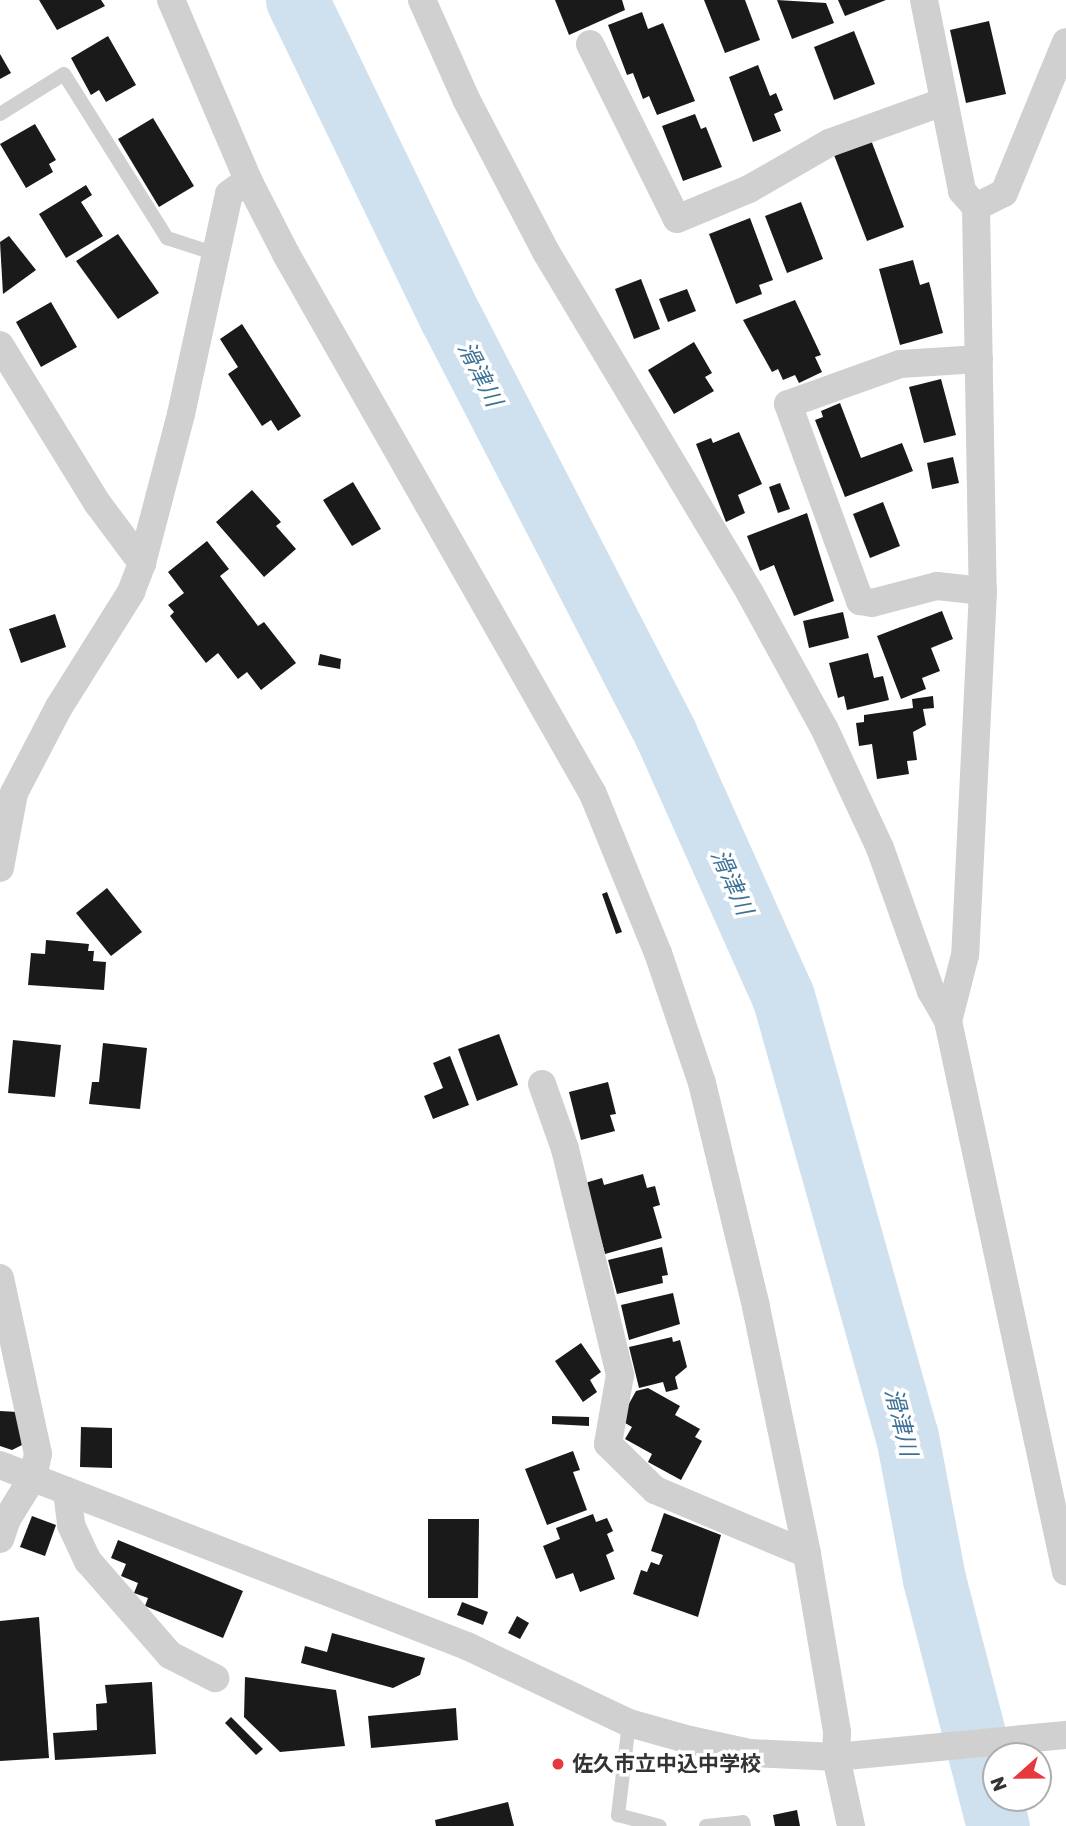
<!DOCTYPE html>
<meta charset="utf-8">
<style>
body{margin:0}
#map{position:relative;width:1066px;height:1826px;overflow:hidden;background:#fff;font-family:Rubik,"Noto Sans JP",sans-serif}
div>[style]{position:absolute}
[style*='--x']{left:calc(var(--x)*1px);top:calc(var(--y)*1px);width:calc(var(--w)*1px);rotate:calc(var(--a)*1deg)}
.river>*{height:63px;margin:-31.5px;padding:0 31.5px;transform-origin:31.5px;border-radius:31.5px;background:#cfe1ee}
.building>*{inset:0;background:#1a1a1a}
.lane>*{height:14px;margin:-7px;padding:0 7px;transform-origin:7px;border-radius:7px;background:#d0d0d0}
.street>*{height:28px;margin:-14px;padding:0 14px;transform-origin:14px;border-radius:14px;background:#d0d0d0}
.dots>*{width:19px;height:19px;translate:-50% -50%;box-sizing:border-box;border:4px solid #fff;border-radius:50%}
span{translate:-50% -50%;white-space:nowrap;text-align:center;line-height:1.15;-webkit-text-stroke:7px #fff;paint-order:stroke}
.poi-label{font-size:21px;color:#333;font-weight:700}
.left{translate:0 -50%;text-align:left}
.water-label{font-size:23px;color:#3e7397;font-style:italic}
.north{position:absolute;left:982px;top:1742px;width:70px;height:70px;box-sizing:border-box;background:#fff;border:2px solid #adadad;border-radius:50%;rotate:249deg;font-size:19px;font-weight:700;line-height:28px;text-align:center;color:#333}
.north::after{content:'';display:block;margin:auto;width:24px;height:32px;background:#e73840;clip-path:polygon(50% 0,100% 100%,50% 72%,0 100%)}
</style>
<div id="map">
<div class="river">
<i style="--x:297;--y:0;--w:353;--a:64.2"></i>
<i style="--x:451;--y:318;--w:469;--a:62.7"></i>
<i style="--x:666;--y:735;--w:286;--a:65.9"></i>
<i style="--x:783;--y:996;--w:457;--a:74.3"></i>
<i style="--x:907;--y:1436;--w:146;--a:79.3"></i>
<i style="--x:934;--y:1579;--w:255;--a:75.5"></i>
</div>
<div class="building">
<i style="clip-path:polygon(39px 0,101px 0,105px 6px,57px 30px)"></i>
<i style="clip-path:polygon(555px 0,622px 0,625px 10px,569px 35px)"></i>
<i style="clip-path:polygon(704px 0,745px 0,760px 40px,725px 53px)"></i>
<i style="clip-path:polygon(777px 0,826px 3px,834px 23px,792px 39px)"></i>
<i style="clip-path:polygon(838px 0,886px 0,845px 16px)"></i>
<i style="clip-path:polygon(642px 12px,648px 29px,663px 23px,695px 101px,657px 115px,649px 96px,643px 99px,633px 73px,627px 75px,608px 25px)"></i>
<i style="clip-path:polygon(989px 21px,1006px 94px,966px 103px,950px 30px)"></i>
<i style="clip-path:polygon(854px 31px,875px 84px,834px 100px,814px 47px)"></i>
<i style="clip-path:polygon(108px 36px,136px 85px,106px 102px,99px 90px,91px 95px,71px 58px)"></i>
<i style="clip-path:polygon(0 54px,11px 73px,0 79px)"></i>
<i style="clip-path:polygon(758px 65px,770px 96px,776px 93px,783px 110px,774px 114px,781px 131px,753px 142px,729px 77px)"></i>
<i style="clip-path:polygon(695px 114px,701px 129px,706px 127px,722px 167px,683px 181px,662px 126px)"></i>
<i style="clip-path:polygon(153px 118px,194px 186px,159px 207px,118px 139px)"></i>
<i style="clip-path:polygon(35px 124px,56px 160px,49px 164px,53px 172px,26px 188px,0 144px)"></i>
<i style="clip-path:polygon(871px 140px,904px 227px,867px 241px,834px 155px)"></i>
<i style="clip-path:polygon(86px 185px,92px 195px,81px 202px,103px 236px,66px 258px,39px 214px)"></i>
<i style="clip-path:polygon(801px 202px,823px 259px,787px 273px,765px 216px)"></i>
<i style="clip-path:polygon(750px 218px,773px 280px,759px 285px,762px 294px,736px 304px,709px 234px)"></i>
<i style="clip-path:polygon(118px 234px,159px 293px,118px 319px,76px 261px)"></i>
<i style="clip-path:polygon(9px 236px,36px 270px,3px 294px,0 242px)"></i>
<i style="clip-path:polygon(913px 260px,920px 285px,929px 282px,943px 333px,900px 345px,879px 269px)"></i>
<i style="clip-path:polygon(641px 279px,660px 329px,634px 339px,615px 289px)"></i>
<i style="clip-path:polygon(687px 289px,696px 311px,668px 322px,659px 299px)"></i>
<i style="clip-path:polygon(795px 300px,821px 355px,815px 357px,822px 372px,799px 383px,795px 375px,783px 380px,778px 369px,772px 372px,743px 320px)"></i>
<i style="clip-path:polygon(51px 302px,77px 347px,41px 367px,16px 322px)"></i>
<i style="clip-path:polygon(242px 324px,301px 416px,278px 431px,271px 420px,262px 426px,228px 374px,238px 367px,220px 339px)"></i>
<i style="clip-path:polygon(694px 342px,712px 373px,705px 377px,714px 391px,674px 414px,648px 370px)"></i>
<i style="clip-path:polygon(941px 379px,956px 435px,924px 443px,909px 387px)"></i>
<i style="clip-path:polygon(840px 403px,861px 458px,902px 443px,913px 471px,845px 497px,815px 420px,823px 417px,821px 411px)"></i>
<i style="clip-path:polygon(739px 432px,762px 484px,738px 495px,745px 513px,726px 522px,696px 444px,711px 438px,713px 443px)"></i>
<i style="clip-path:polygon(953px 457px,959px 483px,932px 489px,927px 463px)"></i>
<i style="clip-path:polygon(353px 482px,381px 529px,352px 546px,323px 500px)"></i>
<i style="clip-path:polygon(780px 483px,790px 509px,778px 513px,769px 487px)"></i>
<i style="clip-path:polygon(252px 490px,281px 522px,276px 526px,296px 549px,264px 577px,216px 522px)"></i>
<i style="clip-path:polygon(883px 502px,900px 546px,870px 558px,853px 514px)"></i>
<i style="clip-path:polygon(807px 513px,834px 601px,794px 616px,774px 565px,760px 571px,747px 536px)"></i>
<i style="clip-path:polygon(207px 541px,229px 569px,220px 576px,258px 626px,264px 622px,296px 663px,261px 690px,247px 672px,238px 679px,218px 653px,206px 663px,170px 616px,174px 612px,168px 605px,184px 593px,168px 572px)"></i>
<i style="clip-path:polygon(942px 611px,953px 639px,931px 648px,940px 671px,922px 678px,926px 689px,901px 699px,877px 636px)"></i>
<i style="clip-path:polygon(843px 612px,849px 638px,809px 648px,803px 621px)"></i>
<i style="clip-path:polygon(55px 614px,66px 647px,21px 663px,9px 629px)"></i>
<i style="clip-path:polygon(868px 653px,874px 678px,883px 676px,889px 700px,847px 710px,844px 696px,838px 698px,829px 663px)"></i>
<i style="clip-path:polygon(320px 654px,341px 659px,340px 669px,318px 665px)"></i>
<i style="clip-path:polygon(933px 696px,934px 708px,923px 709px,926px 725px,913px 732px,917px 760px,907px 761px,909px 774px,877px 779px,872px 744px,859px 746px,856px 723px,864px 722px,864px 715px,913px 708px,912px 699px)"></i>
<i style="clip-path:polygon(107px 888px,142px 932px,111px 956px,76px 913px)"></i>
<i style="clip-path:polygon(607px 892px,622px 932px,616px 934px,602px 894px)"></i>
<i style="clip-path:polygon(46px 940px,89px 944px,88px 951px,94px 951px,93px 961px,106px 962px,104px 990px,28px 985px,31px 953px,45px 954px)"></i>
<i style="clip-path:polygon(499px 1034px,518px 1085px,477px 1101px,458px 1049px)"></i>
<i style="clip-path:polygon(13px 1040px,61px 1045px,55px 1097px,8px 1093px)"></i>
<i style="clip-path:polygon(103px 1043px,147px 1048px,140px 1109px,89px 1104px,92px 1082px,99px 1082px)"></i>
<i style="clip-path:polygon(450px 1056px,469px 1105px,433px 1119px,424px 1096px,443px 1088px,433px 1063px)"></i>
<i style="clip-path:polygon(608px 1082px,616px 1114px,610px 1115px,615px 1131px,581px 1140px,569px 1092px)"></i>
<i style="clip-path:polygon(643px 1174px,647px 1188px,655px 1186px,660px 1205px,653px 1207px,662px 1238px,605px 1254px,585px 1183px,602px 1178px,604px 1185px)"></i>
<i style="clip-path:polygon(662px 1247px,668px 1275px,662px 1276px,663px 1283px,617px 1294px,608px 1260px)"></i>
<i style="clip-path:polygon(673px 1293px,680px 1324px,629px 1340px,621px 1305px)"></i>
<i style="clip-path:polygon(672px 1337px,673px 1342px,680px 1340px,687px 1367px,675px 1377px,678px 1389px,666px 1392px,663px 1382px,639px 1388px,629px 1347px)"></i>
<i style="clip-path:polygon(581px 1343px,601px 1372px,590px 1380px,597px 1392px,583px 1402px,555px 1361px)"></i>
<i style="clip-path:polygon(648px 1388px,680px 1406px,675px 1415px,700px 1429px,695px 1437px,702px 1441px,681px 1480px,648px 1462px,652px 1454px,625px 1439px,632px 1427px,620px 1420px,636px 1391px)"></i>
<i style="clip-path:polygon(0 1411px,18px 1412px,22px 1445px,12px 1450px,0 1446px)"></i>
<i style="clip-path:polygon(552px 1416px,589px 1417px,589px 1426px,552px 1424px)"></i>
<i style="clip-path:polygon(81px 1427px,112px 1428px,112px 1468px,80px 1467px)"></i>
<i style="clip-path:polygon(573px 1451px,580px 1470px,573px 1472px,587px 1510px,547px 1525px,525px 1469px)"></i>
<i style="clip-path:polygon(664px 1513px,721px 1535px,698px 1617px,633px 1594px,641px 1570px,647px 1572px,651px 1562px,659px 1565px,663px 1555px,651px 1551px)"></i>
<i style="clip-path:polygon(593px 1514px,596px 1522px,607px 1518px,613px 1531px,607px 1534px,614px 1551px,606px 1555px,615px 1579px,580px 1592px,573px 1573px,556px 1579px,543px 1546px,560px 1539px,556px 1528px)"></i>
<i style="clip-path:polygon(32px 1516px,56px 1525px,45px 1556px,20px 1547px)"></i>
<i style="clip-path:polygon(428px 1519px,479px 1519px,478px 1598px,428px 1598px)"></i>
<i style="clip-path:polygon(118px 1540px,243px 1591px,223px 1638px,145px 1606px,148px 1598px,134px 1593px,138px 1583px,121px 1576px,126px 1564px,111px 1558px)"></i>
<i style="clip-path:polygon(462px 1602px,488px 1612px,483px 1625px,457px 1615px)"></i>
<i style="clip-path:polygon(517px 1616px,529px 1623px,520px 1639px,508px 1633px)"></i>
<i style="clip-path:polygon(39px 1617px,49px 1758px,0 1761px,0 1621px)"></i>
<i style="clip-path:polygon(332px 1633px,425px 1658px,420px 1675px,393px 1688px,301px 1663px,305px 1646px,327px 1652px)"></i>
<i style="clip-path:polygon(245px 1677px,336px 1690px,345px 1746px,280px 1752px,244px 1717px)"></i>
<i style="clip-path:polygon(152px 1682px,156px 1754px,55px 1760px,53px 1733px,97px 1730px,96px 1704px,107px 1703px,105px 1685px)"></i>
<i style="clip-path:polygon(456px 1708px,458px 1740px,371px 1748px,368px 1716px)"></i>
<i style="clip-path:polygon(231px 1717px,263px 1749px,256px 1755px,225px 1723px)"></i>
<i style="clip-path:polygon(508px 1802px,514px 1826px,436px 1826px,435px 1820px)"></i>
<i style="clip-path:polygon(797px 1810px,800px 1826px,775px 1826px,773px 1815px)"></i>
</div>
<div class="lane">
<i style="--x:0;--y:114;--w:75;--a:-32"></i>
<i style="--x:64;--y:74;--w:194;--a:57.9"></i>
<i style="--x:167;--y:238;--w:52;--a:18.1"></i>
<i style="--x:629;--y:1723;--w:93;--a:96.8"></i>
<i style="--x:618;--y:1815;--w:43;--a:14.7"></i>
<i style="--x:706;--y:1826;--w:37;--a:-6"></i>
<i style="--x:743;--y:1822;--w:4;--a:76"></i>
</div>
<div class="street">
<i style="--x:171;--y:0;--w:196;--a:66.8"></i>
<i style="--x:248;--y:180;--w:83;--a:62.8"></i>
<i style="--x:286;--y:254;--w:621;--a:60.38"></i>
<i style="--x:593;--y:794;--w:172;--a:67.8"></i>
<i style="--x:658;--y:953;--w:137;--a:71.3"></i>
<i style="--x:702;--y:1083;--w:230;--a:76.4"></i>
<i style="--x:756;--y:1307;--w:252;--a:78.3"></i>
<i style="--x:807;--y:1554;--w:181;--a:80.4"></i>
<i style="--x:837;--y:1732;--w:25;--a:92"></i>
<i style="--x:836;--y:1757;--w:71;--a:77.7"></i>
<i style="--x:422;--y:0;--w:108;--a:66"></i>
<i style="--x:466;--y:99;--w:173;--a:62.4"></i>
<i style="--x:546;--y:252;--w:397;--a:59.1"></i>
<i style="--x:750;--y:593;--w:156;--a:61.3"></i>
<i style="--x:825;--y:730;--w:130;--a:65"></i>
<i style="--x:880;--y:848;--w:152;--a:70.4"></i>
<i style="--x:931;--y:991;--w:34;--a:60"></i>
<i style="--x:948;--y:1021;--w:563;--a:77.91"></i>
<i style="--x:924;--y:0;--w:195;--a:78.7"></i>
<i style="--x:962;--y:191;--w:21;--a:49"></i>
<i style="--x:976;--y:207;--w:384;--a:89"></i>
<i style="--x:983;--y:591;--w:364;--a:92.8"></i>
<i style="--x:965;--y:955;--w:68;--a:104.4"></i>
<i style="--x:590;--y:44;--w:195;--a:63.6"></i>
<i style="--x:677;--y:219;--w:78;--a:-22.6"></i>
<i style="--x:749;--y:189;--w:92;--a:-29.9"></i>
<i style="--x:829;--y:143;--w:121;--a:-19.8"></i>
<i style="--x:976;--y:207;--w:31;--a:-27"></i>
<i style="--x:1004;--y:193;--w:163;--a:-67.7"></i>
<i style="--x:0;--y:345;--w:187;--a:58.4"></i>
<i style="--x:98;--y:504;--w:74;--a:53.3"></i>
<i style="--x:979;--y:359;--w:79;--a:176.4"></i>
<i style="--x:900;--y:364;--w:119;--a:160.3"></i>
<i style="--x:788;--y:404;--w:210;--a:69.9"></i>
<i style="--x:860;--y:601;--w:12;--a:9"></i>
<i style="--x:872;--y:603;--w:67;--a:-14.7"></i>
<i style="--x:937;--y:586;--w:46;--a:6.2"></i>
<i style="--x:0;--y:868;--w:76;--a:-79.4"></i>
<i style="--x:14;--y:793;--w:97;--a:-62.4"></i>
<i style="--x:59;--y:707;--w:136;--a:-57.9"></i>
<i style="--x:131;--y:592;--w:31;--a:-69"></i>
<i style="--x:142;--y:563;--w:154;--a:-75.3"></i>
<i style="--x:181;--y:414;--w:225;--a:-77.7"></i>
<i style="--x:229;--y:194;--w:24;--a:-36"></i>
<i style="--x:542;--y:1084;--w:69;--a:70.5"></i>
<i style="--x:565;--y:1149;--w:233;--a:76.3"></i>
<i style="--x:620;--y:1375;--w:70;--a:99.9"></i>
<i style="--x:608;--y:1444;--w:66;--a:44.4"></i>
<i style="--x:655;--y:1490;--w:165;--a:22.8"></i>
<i style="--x:0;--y:1278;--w:180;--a:77.8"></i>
<i style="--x:38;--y:1454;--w:24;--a:102"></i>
<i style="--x:33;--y:1477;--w:49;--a:121.8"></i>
<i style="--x:7;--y:1519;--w:21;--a:109"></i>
<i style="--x:0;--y:1465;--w:501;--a:21.19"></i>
<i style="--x:467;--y:1646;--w:179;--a:25.4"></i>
<i style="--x:629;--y:1723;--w:63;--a:15.6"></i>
<i style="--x:690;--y:1740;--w:61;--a:12.2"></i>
<i style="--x:750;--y:1753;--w:86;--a:2.7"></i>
<i style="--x:836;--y:1757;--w:231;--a:-5.5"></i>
<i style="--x:67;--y:1491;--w:34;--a:83"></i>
<i style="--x:71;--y:1525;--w:40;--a:65"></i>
<i style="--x:88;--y:1561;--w:125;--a:48.9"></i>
<i style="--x:170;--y:1655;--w:51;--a:27.1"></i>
</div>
<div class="dots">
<i style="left:558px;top:1764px;background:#e73840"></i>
</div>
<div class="poi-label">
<span class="left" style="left:572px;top:1764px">佐久市立中込中学校</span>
</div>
<div class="water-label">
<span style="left:480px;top:374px;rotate:63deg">滑津川</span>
<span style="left:732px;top:882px;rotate:66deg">滑津川</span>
<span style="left:901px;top:1422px;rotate:76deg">滑津川</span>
</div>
<div class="north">N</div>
</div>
